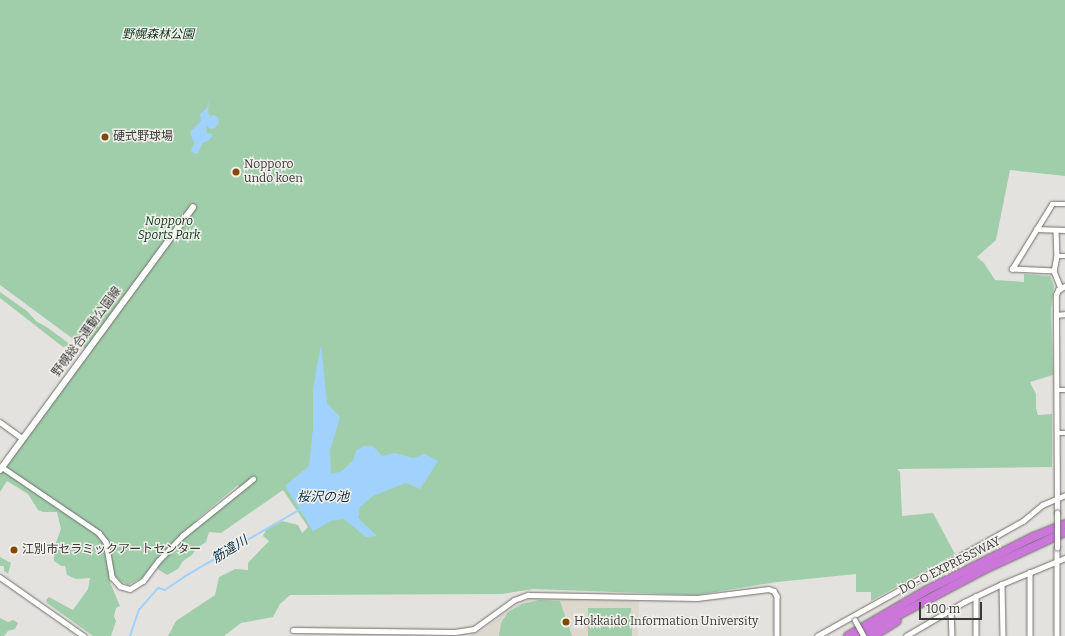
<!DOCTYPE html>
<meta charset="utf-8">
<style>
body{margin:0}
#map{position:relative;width:1065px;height:636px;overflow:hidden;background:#e4e2de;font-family:Bitter,"Noto Sans JP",serif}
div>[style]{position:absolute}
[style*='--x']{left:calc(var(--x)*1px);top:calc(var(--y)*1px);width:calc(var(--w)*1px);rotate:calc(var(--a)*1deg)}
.built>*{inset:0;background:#ddd8cd}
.green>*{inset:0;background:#a0ceaa}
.water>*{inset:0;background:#a0d2fd}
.stream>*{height:1.5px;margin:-0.75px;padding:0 0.75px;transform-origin:0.75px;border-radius:0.75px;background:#a0d2fd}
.roads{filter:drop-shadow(0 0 1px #706e6a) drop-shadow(0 0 1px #706e6a)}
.minor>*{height:4.5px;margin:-2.25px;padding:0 2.25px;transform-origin:2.25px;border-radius:2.25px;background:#fff}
.secondary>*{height:6px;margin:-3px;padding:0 3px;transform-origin:3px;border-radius:3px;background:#fff}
.motorway>*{height:8px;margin:-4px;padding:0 4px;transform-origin:4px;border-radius:4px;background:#ca77d9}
.bridges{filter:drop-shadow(0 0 1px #706e6a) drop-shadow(0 0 1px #706e6a)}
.minor-bridge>*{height:4.5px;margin:-2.25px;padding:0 2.25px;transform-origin:2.25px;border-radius:2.25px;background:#fff}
.dots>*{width:11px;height:11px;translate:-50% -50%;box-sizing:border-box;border:2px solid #f1f0eb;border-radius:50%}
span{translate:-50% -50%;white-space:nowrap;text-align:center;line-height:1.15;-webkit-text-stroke:3px #f1f0eb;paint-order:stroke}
.park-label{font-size:12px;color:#083217;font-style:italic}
.poi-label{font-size:12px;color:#393937}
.left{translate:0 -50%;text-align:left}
.street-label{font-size:12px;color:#393937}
.water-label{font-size:13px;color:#09304c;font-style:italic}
.scale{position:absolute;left:919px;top:602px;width:63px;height:18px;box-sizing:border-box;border:2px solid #393937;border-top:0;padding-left:5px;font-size:12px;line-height:14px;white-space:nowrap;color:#393937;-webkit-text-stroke:3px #f1f0eb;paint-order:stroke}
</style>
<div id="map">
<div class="built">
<i style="clip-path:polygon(534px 598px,639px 601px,638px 636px,469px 636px,485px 629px,502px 615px,518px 604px)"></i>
</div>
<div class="green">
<i style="clip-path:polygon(evenodd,0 0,1065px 0,1065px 176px,1010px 170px,996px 240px,977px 257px,984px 263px,995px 280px,1024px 282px,1024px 274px,1050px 276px,1054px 286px,1051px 309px,1053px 375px,1030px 382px,1036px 394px,1036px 408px,1038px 415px,1052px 414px,1052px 467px,897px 469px,900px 472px,902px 516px,933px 513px,955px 554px,871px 601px,871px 592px,856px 592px,856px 574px,777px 582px,697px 595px,533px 589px,502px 594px,290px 595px,280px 604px,273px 617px,241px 623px,224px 636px,168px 636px,176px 621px,215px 595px,219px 577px,235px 569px,248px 570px,248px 563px,269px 541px,263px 536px,266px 530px,282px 521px,298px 525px,302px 533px,308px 527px,283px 490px,221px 533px,209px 532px,206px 542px,196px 549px,192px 555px,183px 561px,178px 569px,167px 575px,159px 570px,154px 562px,142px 578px,128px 585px,120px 581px,112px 572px,110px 547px,103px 534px,86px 522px,98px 534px,108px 551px,110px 582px,120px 606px,116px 608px,114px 616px,116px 621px,111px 636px,93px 636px,47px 603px,46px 600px,49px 597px,73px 610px,88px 589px,90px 578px,76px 579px,67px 575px,65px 566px,61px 566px,54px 561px,54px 548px,61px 529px,57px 512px,43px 512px,38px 510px,28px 494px,7px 481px,0 492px,0 472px,91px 352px,81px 346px,80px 344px,0 285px,0 0,238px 485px,240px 489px,231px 500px,203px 520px,195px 521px,238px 485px)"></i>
<i style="clip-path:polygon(0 292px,27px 311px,36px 321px,48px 328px,71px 345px,63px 347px,0 298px)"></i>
<i style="clip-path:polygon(0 557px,11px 563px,8px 574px,4px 571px,4px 566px,0 566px)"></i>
<i style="clip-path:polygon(539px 600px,560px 601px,572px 636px,499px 636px,501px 623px,508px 612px,522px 604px)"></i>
<i style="clip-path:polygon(588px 608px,631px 608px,632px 636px,588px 636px)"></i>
<i style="clip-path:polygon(0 618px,8px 622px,13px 620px,18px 623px,15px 629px,8px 631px,4px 636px,0 636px)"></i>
</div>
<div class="water">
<i style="clip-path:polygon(209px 100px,208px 113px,210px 116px,214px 115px,218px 117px,219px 123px,215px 128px,211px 129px,206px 126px,207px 134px,210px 133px,213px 135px,208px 141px,202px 143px,198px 154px,194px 153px,191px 151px,194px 143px,190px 132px,201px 121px,200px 114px,207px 108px)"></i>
<i style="clip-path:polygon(321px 344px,327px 403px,340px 417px,330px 451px,331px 473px,341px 472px,353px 460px,356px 451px,363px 446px,373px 446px,382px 456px,395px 453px,413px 458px,425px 454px,438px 461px,420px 489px,406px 483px,373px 496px,360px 507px,358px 518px,377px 536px,366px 537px,344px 519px,331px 521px,313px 531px,285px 486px,309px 466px,313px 428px,313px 388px)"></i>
</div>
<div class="stream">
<i style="--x:130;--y:636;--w:28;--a:-71"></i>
<i style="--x:139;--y:610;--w:29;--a:-49"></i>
<i style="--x:158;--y:588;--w:7;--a:16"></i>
<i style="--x:165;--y:590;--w:23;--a:-34"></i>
<i style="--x:184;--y:577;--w:135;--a:-30.2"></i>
</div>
<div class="roads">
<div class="minor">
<i style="--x:1036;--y:229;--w:29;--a:2"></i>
<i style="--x:1056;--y:230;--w:26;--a:88"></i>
<i style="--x:1057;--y:256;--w:15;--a:101"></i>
<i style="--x:1054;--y:271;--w:18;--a:68"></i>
<i style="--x:1057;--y:256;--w:8;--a:0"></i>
<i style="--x:1054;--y:271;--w:42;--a:-177.3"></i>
<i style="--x:1012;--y:269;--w:76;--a:-58.4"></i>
<i style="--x:1052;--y:204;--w:13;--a:0"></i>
<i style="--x:1056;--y:315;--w:9;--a:-6"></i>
<i style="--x:1057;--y:390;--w:8;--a:0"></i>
<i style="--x:0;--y:422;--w:27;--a:36"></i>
<i style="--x:1057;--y:433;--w:8;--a:0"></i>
<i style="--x:2;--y:467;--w:117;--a:34.2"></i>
<i style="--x:99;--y:533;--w:11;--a:52"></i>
<i style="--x:106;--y:542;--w:36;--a:80"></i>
<i style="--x:112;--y:577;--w:12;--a:48"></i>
<i style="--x:120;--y:586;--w:10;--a:17"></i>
<i style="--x:130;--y:589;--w:15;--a:-32"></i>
<i style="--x:143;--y:581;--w:25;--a:-53"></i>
<i style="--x:158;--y:561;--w:35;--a:-46"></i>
<i style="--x:182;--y:536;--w:91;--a:-38.8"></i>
<i style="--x:1057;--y:513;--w:218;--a:-90.3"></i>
<i style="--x:1056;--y:295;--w:5;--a:-68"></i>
<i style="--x:1058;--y:290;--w:8;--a:-30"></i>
<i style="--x:1057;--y:548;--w:88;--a:90"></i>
<i style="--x:1030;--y:572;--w:64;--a:90"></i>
<i style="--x:0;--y:577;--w:103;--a:35.1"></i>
<i style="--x:1002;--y:584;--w:52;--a:88.9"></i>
<i style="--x:976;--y:596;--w:40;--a:90"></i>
<i style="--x:951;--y:609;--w:27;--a:88"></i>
<i style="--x:293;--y:630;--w:162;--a:0.7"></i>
<i style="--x:455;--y:632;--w:19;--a:-9"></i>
<i style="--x:474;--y:629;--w:49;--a:-35.9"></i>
<i style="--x:514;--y:600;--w:15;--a:-20"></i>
<i style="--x:528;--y:595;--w:169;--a:1"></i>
<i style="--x:697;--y:598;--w:72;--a:-7.2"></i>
<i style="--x:768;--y:589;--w:6;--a:18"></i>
<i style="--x:774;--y:591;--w:6;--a:59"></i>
<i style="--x:777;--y:596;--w:40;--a:90"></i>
<i style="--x:817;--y:636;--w:236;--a:-29.2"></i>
<i style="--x:1023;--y:521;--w:25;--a:-40"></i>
<i style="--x:1042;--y:505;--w:25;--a:-23"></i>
<i style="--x:906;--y:636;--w:67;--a:-30.4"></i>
<i style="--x:964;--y:602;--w:42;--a:-25.3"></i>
<i style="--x:1002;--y:584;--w:68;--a:-22.4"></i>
</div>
<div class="secondary">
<i style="--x:0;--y:470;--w:326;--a:-53.7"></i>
</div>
<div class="motorway">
<i style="--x:848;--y:636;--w:89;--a:-30.3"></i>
<i style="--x:925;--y:591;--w:121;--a:-26.6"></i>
<i style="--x:1033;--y:537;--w:35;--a:-22"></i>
<i style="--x:859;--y:636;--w:143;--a:-28"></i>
<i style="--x:985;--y:569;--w:88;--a:-24.8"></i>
<i style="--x:873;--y:636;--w:28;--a:-32"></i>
</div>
</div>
<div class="bridges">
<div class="minor-bridge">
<i style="--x:1057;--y:548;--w:35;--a:-90"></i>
<i style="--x:855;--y:620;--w:18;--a:61"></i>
</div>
</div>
<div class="dots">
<i style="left:105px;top:137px;background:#844901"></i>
<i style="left:236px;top:172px;background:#844901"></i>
<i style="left:14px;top:550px;background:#844901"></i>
<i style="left:566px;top:622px;background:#844901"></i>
</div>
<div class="park-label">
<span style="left:158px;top:35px">野幌森林公園</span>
<span style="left:169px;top:229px">Nopporo<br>Sports Park</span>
</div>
<div class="poi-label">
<span class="left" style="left:113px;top:137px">硬式野球場</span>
<span class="left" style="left:244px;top:172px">Nopporo<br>undo koen</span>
<span class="left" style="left:22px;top:550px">江別市セラミックアートセンター</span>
<span class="left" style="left:574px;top:622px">Hokkaido Information University</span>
</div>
<div class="street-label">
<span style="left:87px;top:332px;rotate:-54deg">野幌総合運動公園線</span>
<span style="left:950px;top:566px;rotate:-27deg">DO-O EXPRESSWAY</span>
</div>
<div class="water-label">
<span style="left:323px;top:497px">桜沢の池</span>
<span style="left:230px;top:550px;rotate:-32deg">筋違川</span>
</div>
<div class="scale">100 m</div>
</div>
